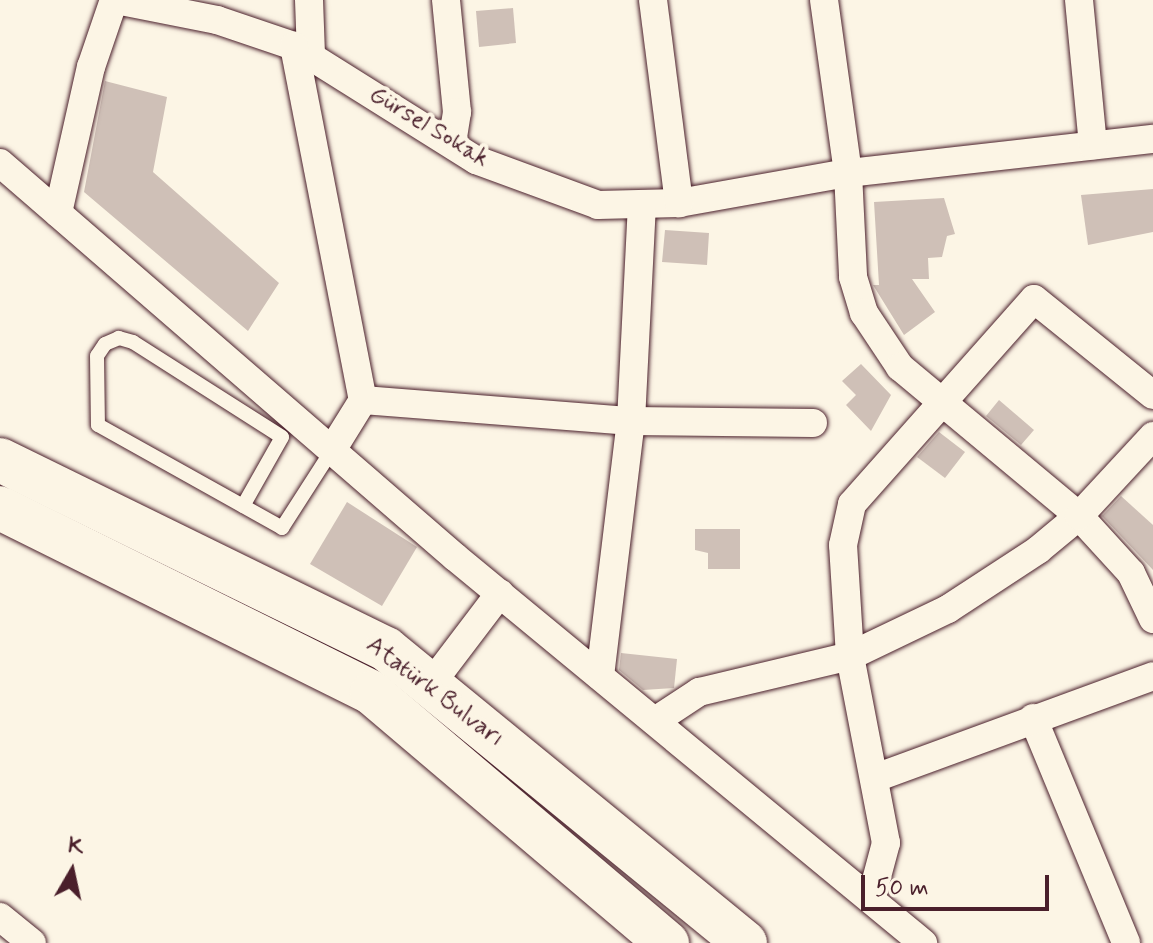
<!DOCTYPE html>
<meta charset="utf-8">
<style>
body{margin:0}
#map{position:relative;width:1153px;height:943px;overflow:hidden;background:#fcf5e5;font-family:Mynerve,sans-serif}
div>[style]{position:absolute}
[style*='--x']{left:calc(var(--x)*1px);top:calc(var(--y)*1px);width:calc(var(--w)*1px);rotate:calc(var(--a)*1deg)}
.building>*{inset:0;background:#cfc0b7}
.roads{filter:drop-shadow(0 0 2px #4a1f2b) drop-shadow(0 0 2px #4a1f2b)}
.lane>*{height:14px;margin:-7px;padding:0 7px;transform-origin:7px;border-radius:7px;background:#fcf5e5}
.street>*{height:28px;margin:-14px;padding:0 14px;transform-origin:14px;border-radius:14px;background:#fcf5e5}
.primary>*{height:44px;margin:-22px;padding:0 22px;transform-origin:22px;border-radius:22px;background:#fcf5e5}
span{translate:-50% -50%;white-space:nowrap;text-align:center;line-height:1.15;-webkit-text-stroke:8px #fcf5e5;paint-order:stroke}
.street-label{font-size:24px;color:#4a1f2b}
.north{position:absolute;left:32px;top:831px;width:80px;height:80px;-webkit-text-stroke:6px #fcf5e5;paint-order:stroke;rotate:9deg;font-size:22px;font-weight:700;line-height:32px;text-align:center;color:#4a1f2b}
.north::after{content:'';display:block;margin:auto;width:28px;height:36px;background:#4a1f2b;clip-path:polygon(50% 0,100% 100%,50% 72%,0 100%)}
.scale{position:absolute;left:861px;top:875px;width:188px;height:36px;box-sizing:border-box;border:4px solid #4a1f2b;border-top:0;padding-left:10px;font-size:24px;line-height:28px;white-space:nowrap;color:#4a1f2b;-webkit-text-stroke:6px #fcf5e5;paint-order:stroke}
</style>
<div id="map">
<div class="building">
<i style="clip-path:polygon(513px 8px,516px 43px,479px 47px,476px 11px)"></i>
<i style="clip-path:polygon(105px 81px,167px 97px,153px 172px,279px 283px,248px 331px,84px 192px)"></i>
<i style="clip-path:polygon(1153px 189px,1153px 232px,1088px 245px,1081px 195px)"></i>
<i style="clip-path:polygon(944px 198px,955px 234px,947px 236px,942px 257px,928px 258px,929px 279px,912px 279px,935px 312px,904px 335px,873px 285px,879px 285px,874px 202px)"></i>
<i style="clip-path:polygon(665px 230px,709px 233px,707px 265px,662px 262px)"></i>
<i style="clip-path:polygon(861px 364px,891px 395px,871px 431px,846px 405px,856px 395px,842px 381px)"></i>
<i style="clip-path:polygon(999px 400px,1034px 430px,1021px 445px,986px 416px)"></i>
<i style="clip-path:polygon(939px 432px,965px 452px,945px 478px,917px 457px)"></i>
<i style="clip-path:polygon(1121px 496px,1153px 525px,1153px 570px,1102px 516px)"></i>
<i style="clip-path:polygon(347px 502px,417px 547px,382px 606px,310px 564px)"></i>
<i style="clip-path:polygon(695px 529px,740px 529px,740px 569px,708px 569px,708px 553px,695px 550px)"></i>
<i style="clip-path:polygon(621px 653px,677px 659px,674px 688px,643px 690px,619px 670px)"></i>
</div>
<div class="roads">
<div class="lane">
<i style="--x:243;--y:506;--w:79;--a:-60.5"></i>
<i style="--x:282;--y:437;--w:177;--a:-147.5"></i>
<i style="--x:133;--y:342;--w:15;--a:-164"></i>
<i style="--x:119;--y:338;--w:15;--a:157"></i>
<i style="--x:105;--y:344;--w:14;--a:124"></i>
<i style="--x:97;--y:356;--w:69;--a:89.2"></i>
<i style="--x:98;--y:425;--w:211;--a:29.2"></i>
<i style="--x:282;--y:528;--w:93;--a:-57.3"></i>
</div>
<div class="street">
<i style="--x:116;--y:0;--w:103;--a:11.2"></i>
<i style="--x:217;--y:20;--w:81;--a:18.7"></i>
<i style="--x:294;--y:46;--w:215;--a:32.1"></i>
<i style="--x:476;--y:160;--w:130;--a:20.2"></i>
<i style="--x:598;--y:205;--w:81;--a:-1.4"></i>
<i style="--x:679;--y:203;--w:172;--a:-10.1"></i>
<i style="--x:848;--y:173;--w:307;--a:-6.4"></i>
<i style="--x:309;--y:0;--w:55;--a:87.9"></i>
<i style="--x:446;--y:0;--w:113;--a:84.4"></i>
<i style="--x:457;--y:112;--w:32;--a:99"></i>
<i style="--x:653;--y:0;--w:205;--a:82.7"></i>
<i style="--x:824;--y:0;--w:175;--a:82.1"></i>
<i style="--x:848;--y:173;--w:104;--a:87.2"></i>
<i style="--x:853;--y:277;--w:38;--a:73"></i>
<i style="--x:864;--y:313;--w:65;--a:56.3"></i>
<i style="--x:900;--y:367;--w:233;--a:39.8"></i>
<i style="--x:1079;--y:516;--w:77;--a:47.6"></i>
<i style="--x:1131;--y:573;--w:51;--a:64.4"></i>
<i style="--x:1079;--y:0;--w:146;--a:84.5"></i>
<i style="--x:294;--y:46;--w:361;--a:79"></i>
<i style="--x:363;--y:400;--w:269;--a:4.5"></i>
<i style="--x:631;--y:421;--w:182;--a:0.6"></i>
<i style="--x:0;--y:163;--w:602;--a:40.89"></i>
<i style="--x:455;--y:557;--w:607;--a:39.52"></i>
<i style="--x:58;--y:213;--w:150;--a:-77.3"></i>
<i style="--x:91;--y:67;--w:71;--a:-71.1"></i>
<i style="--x:332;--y:450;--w:59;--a:-58.2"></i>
<i style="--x:600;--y:676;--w:257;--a:-83.1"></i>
<i style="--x:631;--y:421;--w:217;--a:-87.1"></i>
<i style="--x:431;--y:684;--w:114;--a:-52.8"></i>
<i style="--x:1033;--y:718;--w:243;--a:67.5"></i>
<i style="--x:655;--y:721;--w:53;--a:-33.4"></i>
<i style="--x:699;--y:692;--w:155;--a:-13.4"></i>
<i style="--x:850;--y:656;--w:109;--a:-25.6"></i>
<i style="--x:948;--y:609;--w:108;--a:-33.2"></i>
<i style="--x:1038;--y:550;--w:53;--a:-39.7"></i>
<i style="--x:1079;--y:516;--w:109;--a:-47.2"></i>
<i style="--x:875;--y:778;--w:296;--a:-20.1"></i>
<i style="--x:871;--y:899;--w:58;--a:-75"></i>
<i style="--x:886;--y:843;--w:190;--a:-100.9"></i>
<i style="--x:850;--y:656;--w:111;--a:-93.6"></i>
<i style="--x:843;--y:545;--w:42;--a:-77.6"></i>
<i style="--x:852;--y:504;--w:274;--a:-48.4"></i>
<i style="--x:1034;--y:299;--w:153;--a:38.9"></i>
<i style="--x:0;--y:917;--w:41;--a:39.1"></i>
</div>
<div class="primary">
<i style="--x:0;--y:460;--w:430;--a:26.1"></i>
<i style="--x:386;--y:649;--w:464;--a:39.3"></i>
<i style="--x:0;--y:508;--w:415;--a:26.4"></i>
<i style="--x:372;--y:693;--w:387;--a:40.3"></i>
</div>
</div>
<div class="street-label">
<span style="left:429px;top:127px;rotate:31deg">Gürsel Sokak</span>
<span style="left:435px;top:692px;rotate:37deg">Atatürk Bulvarı</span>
</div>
<div class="north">K</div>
<div class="scale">50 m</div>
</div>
